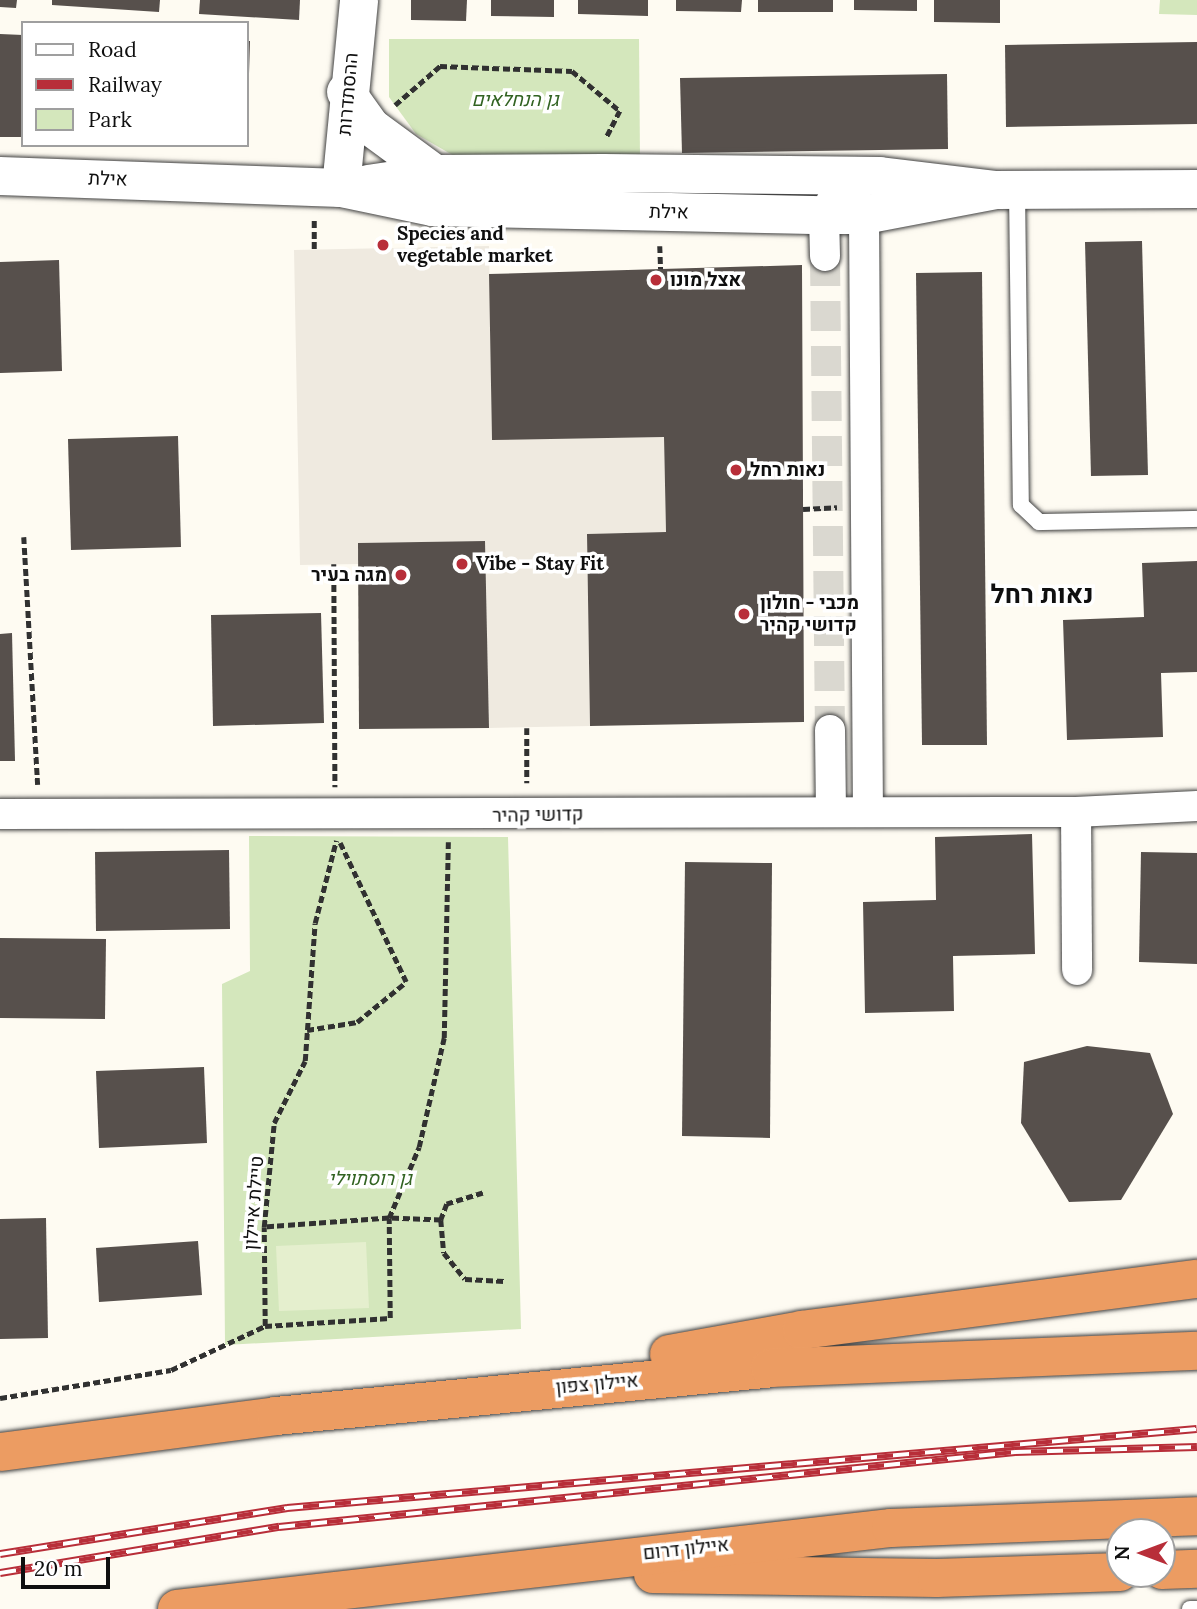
<!DOCTYPE html>
<meta charset="utf-8">
<style>
body{margin:0}
#map{position:relative;width:1197px;height:1609px;overflow:hidden;background:#fefbf2;font-family:Lora,Heebo,serif}
div>[style]{position:absolute}
[style*='--x']{left:calc(var(--x)*1px);top:calc(var(--y)*1px);width:calc(var(--w)*1px);rotate:calc(var(--a)*1deg)}
.green>*{inset:0;background:#d4e7bc}
.pitch>*{inset:0;background:#e5efce}
.plaza>*{inset:0;background:#efeae0}
.building>*{inset:0;background:#57504c}
.minor-tunnel>*{height:30px;margin-top:-15px;transform-origin:0;background:repeating-linear-gradient(90deg,#dad8d0 0 30px,transparent 0 45px)}
.path>*{height:4.5px;margin-top:-2.25px;transform-origin:0;background:repeating-linear-gradient(90deg,#313131 0 7px,transparent 0 10.5px)}
.roads{filter:drop-shadow(0 0 2px #424242) drop-shadow(0 0 2px #424242)}
.service>*{height:16px;margin:-8px;padding:0 8px;transform-origin:8px;border-radius:8px;background:#fff}
.minor>*{height:30px;margin:-15px;padding:0 15px;transform-origin:15px;border-radius:15px;background:#fff}
.tertiary>*{height:38px;margin:-19px;padding:0 19px;transform-origin:19px;border-radius:19px;background:#fff}
.motorway>*{height:38px;margin:-19px;padding:0 19px;transform-origin:19px;border-radius:19px;background:#ec9c62}
.rail>*{height:8px;margin-top:-4px;transform-origin:0;background:repeating-linear-gradient(90deg,#fff 0 16px,#b82e39 0 32px);box-sizing:border-box;border-block:2px solid #b82e39}
.dots>*{width:19px;height:19px;translate:-50% -50%;box-sizing:border-box;border:4px solid #fff;border-radius:50%}
span{translate:-50% -50%;white-space:nowrap;text-align:center;line-height:1.15;-webkit-text-stroke:7px #fff;paint-order:stroke}
.street-label{font-size:19px;color:#0f0f0f}
.park-label{font-size:19px;color:#326322;font-style:italic}
.poi-label{font-size:19px;color:#0f0f0f;font-weight:700}
.left{translate:0 -50%;text-align:left}
.right{translate:-100% -50%;text-align:right}
.district-label{font-size:26px;color:#0f0f0f;font-weight:700}
.legend{position:absolute;left:21px;top:21px;width:228px;height:126px;box-sizing:border-box;background:#fff;border:2px solid #9f9f9f;margin:0;padding:9px 12px;list-style:none;font-size:21px;color:#0f0f0f}
.legend li{display:flex;align-items:center;gap:14px;height:35px}
.legend b{width:35px;border:2px solid #9f9f9f}
.north{position:absolute;left:1106px;top:1518px;width:70px;height:70px;box-sizing:border-box;background:#fff;border:2px solid #9f9f9f;border-radius:50%;rotate:270deg;font-size:19px;font-weight:700;line-height:28px;text-align:center;color:#0f0f0f}
.north::after{content:'';display:block;margin:auto;width:24px;height:32px;background:#b82e39;clip-path:polygon(50% 0,100% 100%,50% 72%,0 100%)}
.scale{position:absolute;left:21px;top:1557px;width:89px;height:32px;box-sizing:border-box;border:4px solid #0f0f0f;border-top:0;padding-left:9px;font-size:21px;line-height:24px;white-space:nowrap;color:#0f0f0f;-webkit-text-stroke:5px #fff;paint-order:stroke}
</style>
<div id="map">
<div class="green">
<i style="clip-path:polygon(1160px 0,1197px 0,1197px 15px,1159px 14px)"></i>
<i style="clip-path:polygon(389px 39px,639px 39px,640px 160px,463px 161px,416px 134px,389px 97px)"></i>
<i style="clip-path:polygon(249px 836px,508px 837px,521px 1329px,225px 1345px,222px 984px,250px 971px)"></i>
</div>
<div class="pitch">
<i style="clip-path:polygon(366px 1242px,369px 1308px,279px 1311px,276px 1246px)"></i>
</div>
<div class="plaza">
<i style="clip-path:polygon(489px 246px,492px 439px,664px 437px,666px 532px,587px 534px,590px 726px,489px 728px,485px 541px,359px 543px,359px 564px,300px 565px,294px 250px)"></i>
</div>
<div class="building">
<i style="clip-path:polygon(0 0,17px 0,16px 8px,0 7px)"></i>
<i style="clip-path:polygon(52px 0,160px 0,159px 12px,52px 5px)"></i>
<i style="clip-path:polygon(200px 0,300px 0,299px 20px,199px 14px)"></i>
<i style="clip-path:polygon(411px 0,467px 0,466px 21px,411px 20px)"></i>
<i style="clip-path:polygon(491px 0,554px 0,554px 17px,491px 16px)"></i>
<i style="clip-path:polygon(578px 0,648px 0,648px 16px,578px 14px)"></i>
<i style="clip-path:polygon(676px 0,742px 0,741px 12px,676px 11px)"></i>
<i style="clip-path:polygon(758px 0,833px 0,833px 12px,758px 12px)"></i>
<i style="clip-path:polygon(854px 0,917px 0,917px 11px,854px 10px)"></i>
<i style="clip-path:polygon(934px 0,1000px 0,1000px 23px,934px 22px)"></i>
<i style="clip-path:polygon(0 34px,23px 35px,23px 137px,0 137px)"></i>
<i style="clip-path:polygon(247px 41px,250px 41px,249px 74px,247px 74px)"></i>
<i style="clip-path:polygon(1197px 42px,1197px 124px,1006px 127px,1005px 45px)"></i>
<i style="clip-path:polygon(947px 74px,948px 149px,682px 153px,680px 78px)"></i>
<i style="clip-path:polygon(1142px 241px,1148px 475px,1091px 476px,1085px 242px)"></i>
<i style="clip-path:polygon(59px 260px,62px 371px,0 373px,0 262px)"></i>
<i style="clip-path:polygon(802px 265px,804px 722px,590px 726px,587px 534px,666px 532px,664px 437px,492px 440px,489px 274px)"></i>
<i style="clip-path:polygon(982px 272px,987px 745px,922px 745px,916px 273px)"></i>
<i style="clip-path:polygon(178px 436px,181px 547px,71px 550px,68px 439px)"></i>
<i style="clip-path:polygon(485px 541px,489px 728px,359px 729px,358px 543px)"></i>
<i style="clip-path:polygon(1197px 561px,1197px 672px,1161px 673px,1163px 737px,1067px 740px,1063px 620px,1144px 617px,1142px 563px)"></i>
<i style="clip-path:polygon(321px 613px,324px 723px,213px 726px,211px 615px)"></i>
<i style="clip-path:polygon(12px 633px,15px 761px,0 761px,0 634px)"></i>
<i style="clip-path:polygon(1032px 834px,1035px 954px,953px 956px,954px 1011px,865px 1013px,863px 902px,936px 900px,935px 837px)"></i>
<i style="clip-path:polygon(229px 850px,230px 929px,96px 931px,95px 852px)"></i>
<i style="clip-path:polygon(1141px 852px,1197px 853px,1197px 964px,1139px 962px)"></i>
<i style="clip-path:polygon(685px 862px,772px 863px,770px 1138px,682px 1136px)"></i>
<i style="clip-path:polygon(0 938px,106px 939px,105px 1019px,0 1018px)"></i>
<i style="clip-path:polygon(1087px 1046px,1150px 1053px,1173px 1114px,1121px 1200px,1069px 1202px,1021px 1123px,1024px 1062px)"></i>
<i style="clip-path:polygon(204px 1067px,207px 1143px,99px 1148px,96px 1071px)"></i>
<i style="clip-path:polygon(46px 1218px,48px 1338px,0 1339px,0 1219px)"></i>
<i style="clip-path:polygon(198px 1241px,202px 1295px,99px 1302px,96px 1248px)"></i>
</div>
<div class="minor-tunnel">
<i style="--x:825;--y:256;--w:474;--a:89.4"></i>
</div>
<div class="path">
<i style="--x:395;--y:105;--w:60;--a:-40.9"></i>
<i style="--x:440;--y:66;--w:132;--a:2.2"></i>
<i style="--x:572;--y:71;--w:62;--a:39.8"></i>
<i style="--x:620;--y:111;--w:31;--a:117"></i>
<i style="--x:660;--y:246;--w:23;--a:88"></i>
<i style="--x:314;--y:249;--w:30;--a:-90"></i>
<i style="--x:803;--y:509;--w:34;--a:-3"></i>
<i style="--x:24;--y:537;--w:248;--a:86.8"></i>
<i style="--x:334;--y:564;--w:223;--a:89.7"></i>
<i style="--x:527;--y:728;--w:55;--a:90"></i>
<i style="--x:307;--y:1030;--w:51;--a:-9.1"></i>
<i style="--x:357;--y:1022;--w:63;--a:-39.2"></i>
<i style="--x:406;--y:982;--w:154;--a:-115.4"></i>
<i style="--x:483;--y:1193;--w:38;--a:163"></i>
<i style="--x:447;--y:1204;--w:17;--a:111"></i>
<i style="--x:441;--y:1220;--w:33;--a:85"></i>
<i style="--x:444;--y:1253;--w:33;--a:51"></i>
<i style="--x:465;--y:1279;--w:39;--a:3"></i>
<i style="--x:441;--y:1220;--w:52;--a:-177.8"></i>
<i style="--x:389;--y:1218;--w:77;--a:-67.1"></i>
<i style="--x:419;--y:1147;--w:112;--a:-77.1"></i>
<i style="--x:444;--y:1038;--w:196;--a:-88.8"></i>
<i style="--x:265;--y:1326;--w:99;--a:-90.6"></i>
<i style="--x:264;--y:1227;--w:104;--a:-84.5"></i>
<i style="--x:274;--y:1123;--w:69;--a:-63.4"></i>
<i style="--x:305;--y:1061;--w:138;--a:-85.9"></i>
<i style="--x:315;--y:923;--w:85;--a:-75.6"></i>
<i style="--x:0;--y:1398;--w:173;--a:-9.3"></i>
<i style="--x:171;--y:1370;--w:104;--a:-25.1"></i>
<i style="--x:265;--y:1326;--w:125;--a:-3.7"></i>
<i style="--x:390;--y:1318;--w:100;--a:-90.6"></i>
<i style="--x:389;--y:1218;--w:125;--a:175.9"></i>
</div>
<div class="roads">
<div class="service">
<i style="--x:1017;--y:190;--w:315;--a:89.3"></i>
<i style="--x:1021;--y:505;--w:25;--a:43"></i>
<i style="--x:1039;--y:522;--w:158;--a:-1.1"></i>
<i style="--x:1190;--y:1609;--w:7;--a:0"></i>
</div>
<div class="minor">
<i style="--x:855;--y:197;--w:20;--a:63"></i>
<i style="--x:864;--y:215;--w:597;--a:89.62"></i>
<i style="--x:825;--y:256;--w:41;--a:-91.4"></i>
<i style="--x:824;--y:215;--w:19;--a:-62"></i>
<i style="--x:830;--y:730;--w:82;--a:89.3"></i>
<i style="--x:1076;--y:812;--w:158;--a:89.6"></i>
<i style="--x:0;--y:814;--w:1076;--a:-0.11"></i>
<i style="--x:1076;--y:812;--w:121;--a:-2.8"></i>
</div>
<div class="tertiary">
<i style="--x:346;--y:92;--w:43;--a:54.5"></i>
<i style="--x:371;--y:127;--w:79;--a:36.3"></i>
<i style="--x:0;--y:176;--w:341;--a:2"></i>
<i style="--x:341;--y:188;--w:94;--a:11.7"></i>
<i style="--x:433;--y:207;--w:391;--a:1.2"></i>
<i style="--x:824;--y:215;--w:40;--a:0"></i>
<i style="--x:864;--y:215;--w:134;--a:-10.7"></i>
<i style="--x:368;--y:184;--w:68;--a:-8.5"></i>
<i style="--x:435;--y:174;--w:168;--a:-0.3"></i>
<i style="--x:603;--y:173;--w:277;--a:0.6"></i>
<i style="--x:880;--y:176;--w:117;--a:6.9"></i>
<i style="--x:996;--y:190;--w:201;--a:-0.3"></i>
<i style="--x:341;--y:188;--w:189;--a:-84.5"></i>
</div>
<div class="motorway">
<i style="--x:669;--y:1354;--w:135;--a:-10.2"></i>
<i style="--x:802;--y:1330;--w:398;--a:-7.4"></i>
<i style="--x:0;--y:1452;--w:278;--a:-7.4"></i>
<i style="--x:276;--y:1416;--w:496;--a:-5.5"></i>
<i style="--x:770;--y:1368;--w:427;--a:-2.3"></i>
<i style="--x:1162;--y:1570;--w:35;--a:-2"></i>
<i style="--x:653;--y:1574;--w:284;--a:0.8"></i>
<i style="--x:937;--y:1578;--w:183;--a:-1.9"></i>
<i style="--x:177;--y:1609;--w:719;--a:-6.47"></i>
<i style="--x:891;--y:1528;--w:306;--a:-2.2"></i>
</div>
</div>
<div class="rail">
<i style="--x:0;--y:1554;--w:291;--a:-9.1"></i>
<i style="--x:287;--y:1508;--w:913;--a:-4.96"></i>
<i style="--x:0;--y:1573;--w:283;--a:-9.4"></i>
<i style="--x:279;--y:1527;--w:740;--a:-5.82"></i>
<i style="--x:1015;--y:1452;--w:182;--a:-1.6"></i>
</div>
<div class="dots">
<i style="left:383px;top:245px;background:#b82e39"></i>
<i style="left:656px;top:280px;background:#b82e39"></i>
<i style="left:736px;top:470px;background:#b82e39"></i>
<i style="left:462px;top:564px;background:#b82e39"></i>
<i style="left:401px;top:575px;background:#b82e39"></i>
<i style="left:744px;top:614px;background:#b82e39"></i>
</div>
<div class="street-label">
<span style="left:348px;top:94px;rotate:-85deg">ההסתדרות</span>
<span style="left:108px;top:179px;rotate:2deg">אילת</span>
<span style="left:669px;top:212px;rotate:1deg">אילת</span>
<span style="left:538px;top:815px;rotate:-1deg">קדושי קהיר</span>
<span style="left:254px;top:1203px;rotate:-86deg">טיילת איילון</span>
<span style="left:597px;top:1384px;rotate:-5deg">איילון צפון</span>
<span style="left:686px;top:1549px;rotate:-6deg">איילון דרום</span>
</div>
<div class="park-label">
<span style="left:515px;top:100px">גן הנחלאים</span>
<span style="left:370px;top:1179px">גן רוסתוילי</span>
</div>
<div class="poi-label">
<span class="left" style="left:397px;top:245px">Species and<br>vegetable market</span>
<span class="left" style="left:670px;top:280px">אצל מונו</span>
<span class="left" style="left:750px;top:470px">נאות רחל</span>
<span class="left" style="left:476px;top:564px">Vibe - Stay Fit</span>
<span class="right" style="left:387px;top:575px">מגה בעיר</span>
<span class="left" style="left:760px;top:614px">מכבי - חולון<br>קדושי קהיר</span>
</div>
<div class="district-label">
<span style="left:1042px;top:594px">נאות רחל</span>
</div>
<ul class="legend">
<li><b style="height:9px;background:#fff"></b>Road</li>
<li><b style="height:9px;background:#b82e39"></b>Railway</li>
<li><b style="height:19px;background:#d4e7bc"></b>Park</li>
</ul>
<div class="north">N</div>
<div class="scale">20 m</div>
</div>
